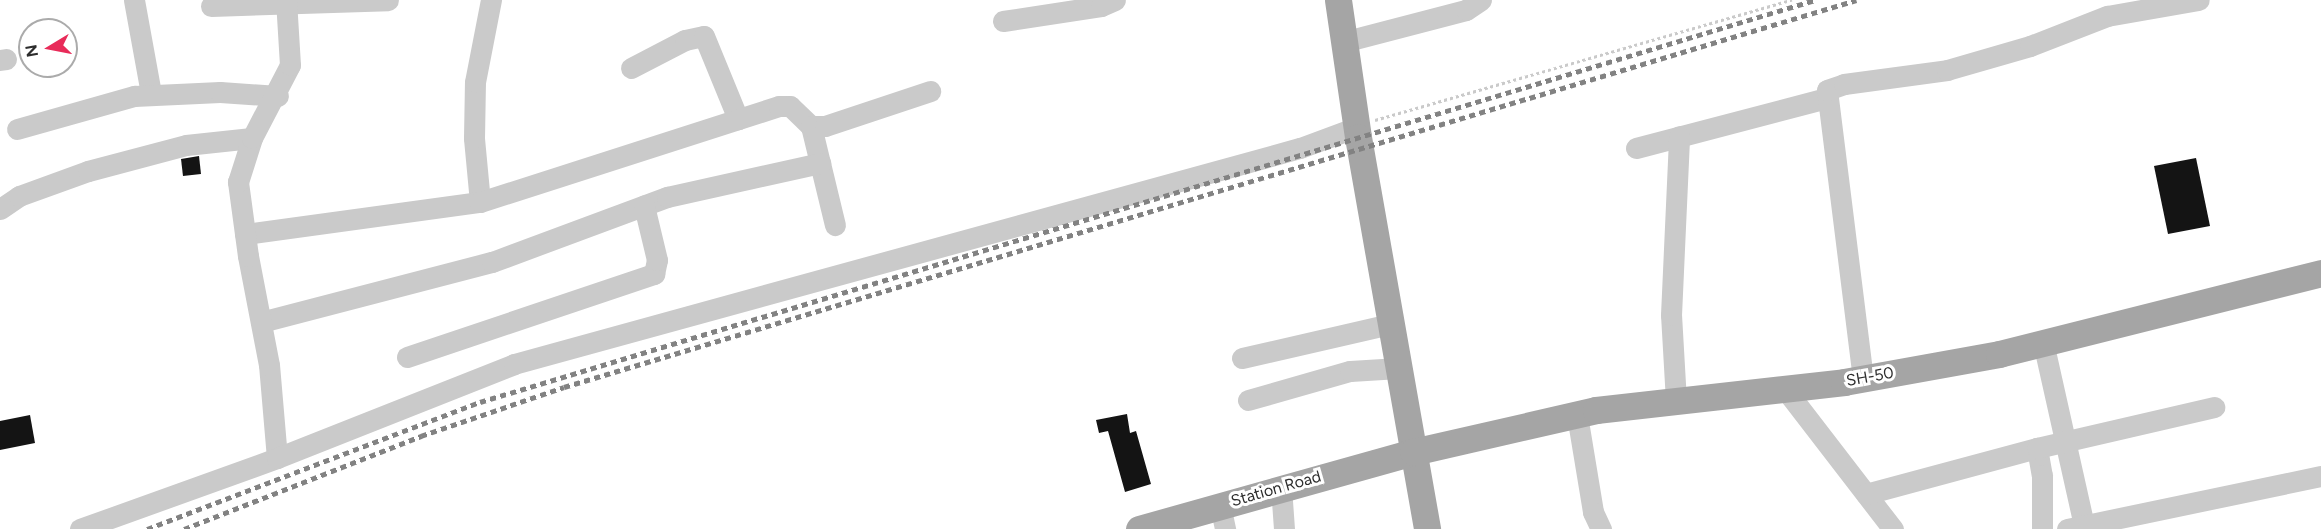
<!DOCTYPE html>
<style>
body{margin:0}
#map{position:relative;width:2321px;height:529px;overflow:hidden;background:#fff;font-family:Figtree,sans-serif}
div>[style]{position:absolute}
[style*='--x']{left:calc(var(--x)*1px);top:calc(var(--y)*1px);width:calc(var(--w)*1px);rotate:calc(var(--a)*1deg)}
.building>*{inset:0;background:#141414}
.path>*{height:3px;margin-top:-1.5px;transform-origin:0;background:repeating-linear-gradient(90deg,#cacaca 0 3px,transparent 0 6px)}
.minor>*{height:21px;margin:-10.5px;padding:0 10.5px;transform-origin:10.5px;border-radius:10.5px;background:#cacaca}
.major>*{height:27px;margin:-13.5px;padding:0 13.5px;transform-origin:13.5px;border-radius:13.5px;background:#a5a5a5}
.rail>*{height:4.5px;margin-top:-2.25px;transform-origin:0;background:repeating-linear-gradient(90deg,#828282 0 6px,transparent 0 10.5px)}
span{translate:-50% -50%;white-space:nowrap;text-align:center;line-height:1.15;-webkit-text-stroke:6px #fff;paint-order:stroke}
.street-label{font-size:16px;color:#2d2d2d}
.north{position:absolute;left:18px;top:18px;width:60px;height:60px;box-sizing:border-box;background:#fff;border:2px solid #ababab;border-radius:50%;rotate:260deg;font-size:16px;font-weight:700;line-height:24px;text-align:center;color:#2d2d2d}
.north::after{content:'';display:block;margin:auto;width:21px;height:27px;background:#e82b59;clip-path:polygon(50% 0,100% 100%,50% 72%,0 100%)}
</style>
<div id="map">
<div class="building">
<i style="clip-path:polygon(199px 156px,201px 174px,183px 176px,181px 159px)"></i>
<i style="clip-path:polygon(2196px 158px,2210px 226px,2168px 234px,2154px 166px)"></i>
<i style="clip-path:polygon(1127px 414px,1130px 433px,1136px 431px,1151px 484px,1125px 492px,1108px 431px,1099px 433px,1096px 420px)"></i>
<i style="clip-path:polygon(30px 415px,35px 443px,0 450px,0 421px)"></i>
</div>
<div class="path">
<i style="--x:1375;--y:120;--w:434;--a:-16.1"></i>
</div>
<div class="minor">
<i style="--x:134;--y:0;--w:96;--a:79.7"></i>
<i style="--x:211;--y:6;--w:177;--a:-1.9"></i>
<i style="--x:1003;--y:21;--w:99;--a:-8.7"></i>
<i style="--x:1101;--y:6;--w:15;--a:-23"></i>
<i style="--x:1343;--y:42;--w:127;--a:-14.6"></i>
<i style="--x:1466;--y:10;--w:18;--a:-34"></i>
<i style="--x:0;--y:60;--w:6;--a:-9"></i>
<i style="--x:631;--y:68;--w:61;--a:-27.4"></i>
<i style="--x:685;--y:40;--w:19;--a:-12"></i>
<i style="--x:704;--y:36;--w:90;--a:67.7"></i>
<i style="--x:811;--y:126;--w:102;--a:76.4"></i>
<i style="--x:17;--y:129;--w:122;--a:-15.8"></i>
<i style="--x:134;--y:96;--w:86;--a:-2.7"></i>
<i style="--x:220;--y:92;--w:58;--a:3.9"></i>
<i style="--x:1636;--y:148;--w:196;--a:-14.7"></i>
<i style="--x:480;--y:202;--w:64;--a:-95.4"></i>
<i style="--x:474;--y:138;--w:56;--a:-89"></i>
<i style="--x:475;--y:82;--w:84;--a:-79"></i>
<i style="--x:0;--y:209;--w:23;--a:-34"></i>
<i style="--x:19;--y:196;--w:73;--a:-19.9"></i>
<i style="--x:88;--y:171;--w:101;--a:-14.9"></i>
<i style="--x:186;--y:145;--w:66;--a:-6.1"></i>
<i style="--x:245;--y:234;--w:237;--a:-7.8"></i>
<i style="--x:480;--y:202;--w:314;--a:-17.8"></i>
<i style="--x:779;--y:106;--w:11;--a:0"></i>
<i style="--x:790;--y:106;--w:29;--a:44"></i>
<i style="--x:811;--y:126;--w:14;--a:0"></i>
<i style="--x:825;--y:126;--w:111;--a:-18.4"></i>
<i style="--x:261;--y:322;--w:239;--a:-14.6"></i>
<i style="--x:492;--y:262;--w:187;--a:-20.4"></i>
<i style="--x:667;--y:197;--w:157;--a:-12.5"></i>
<i style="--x:2043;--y:342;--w:188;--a:77.4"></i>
<i style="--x:407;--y:357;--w:261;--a:-18.6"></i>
<i style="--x:654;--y:274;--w:14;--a:-78"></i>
<i style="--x:657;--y:260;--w:56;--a:-103.5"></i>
<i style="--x:1242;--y:358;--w:153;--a:-12.9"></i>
<i style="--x:1863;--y:379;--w:291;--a:-97.1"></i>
<i style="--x:1827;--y:90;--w:18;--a:-19"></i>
<i style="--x:1844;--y:84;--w:104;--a:-7.7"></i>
<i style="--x:1947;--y:70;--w:86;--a:-16.1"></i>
<i style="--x:2030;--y:46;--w:83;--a:-21.3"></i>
<i style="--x:2107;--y:16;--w:93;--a:-9.9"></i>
<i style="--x:1785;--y:389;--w:177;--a:52.4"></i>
<i style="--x:1248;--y:400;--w:106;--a:-15.9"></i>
<i style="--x:1350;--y:371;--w:49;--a:-3.5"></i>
<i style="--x:1676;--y:401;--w:86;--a:-93.3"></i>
<i style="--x:1671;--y:315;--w:179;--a:-87.4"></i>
<i style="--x:1577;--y:415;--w:98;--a:80.6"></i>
<i style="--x:1593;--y:512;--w:19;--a:65"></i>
<i style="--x:2037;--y:448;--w:27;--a:80"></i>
<i style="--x:2042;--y:475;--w:54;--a:90"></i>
<i style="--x:277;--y:458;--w:93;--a:-94.9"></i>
<i style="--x:269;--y:365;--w:111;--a:-100.9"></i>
<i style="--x:248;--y:256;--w:75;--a:-97.7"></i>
<i style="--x:238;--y:182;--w:46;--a:-72.3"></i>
<i style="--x:252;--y:138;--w:82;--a:-62.5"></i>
<i style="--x:290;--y:65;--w:65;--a:-93.5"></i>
<i style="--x:1281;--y:487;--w:42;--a:85.9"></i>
<i style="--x:1866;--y:494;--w:177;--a:-15.1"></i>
<i style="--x:2037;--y:448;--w:182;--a:-13"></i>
<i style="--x:1220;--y:505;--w:25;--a:78"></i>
<i style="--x:80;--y:529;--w:209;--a:-19.8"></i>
<i style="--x:277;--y:458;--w:255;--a:-21.6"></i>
<i style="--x:514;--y:364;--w:815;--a:-15.37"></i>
<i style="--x:1300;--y:148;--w:61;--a:-20.2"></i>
<i style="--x:2067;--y:529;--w:259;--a:-11.8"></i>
</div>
<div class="major">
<i style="--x:1338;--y:0;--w:138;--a:81.7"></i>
<i style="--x:1358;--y:137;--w:398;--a:80"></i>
<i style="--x:1139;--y:529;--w:285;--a:-15.7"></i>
<i style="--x:1413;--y:452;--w:188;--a:-12.9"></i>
<i style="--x:1596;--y:410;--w:250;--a:-6.4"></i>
<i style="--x:1844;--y:382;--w:158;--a:-10.2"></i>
<i style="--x:1999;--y:354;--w:332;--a:-14.1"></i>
</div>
<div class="rail">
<i style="--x:147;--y:529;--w:356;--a:-20.9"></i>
<i style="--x:480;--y:402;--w:1394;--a:-16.76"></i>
<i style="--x:184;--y:529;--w:255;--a:-21.4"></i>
<i style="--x:421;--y:436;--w:151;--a:-18.9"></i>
<i style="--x:564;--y:387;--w:1349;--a:-16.67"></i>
</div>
<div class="street-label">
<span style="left:1870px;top:377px;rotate:-10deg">SH-50</span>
<span style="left:1276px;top:489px;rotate:-16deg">Station Road</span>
</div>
<div class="north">N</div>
</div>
